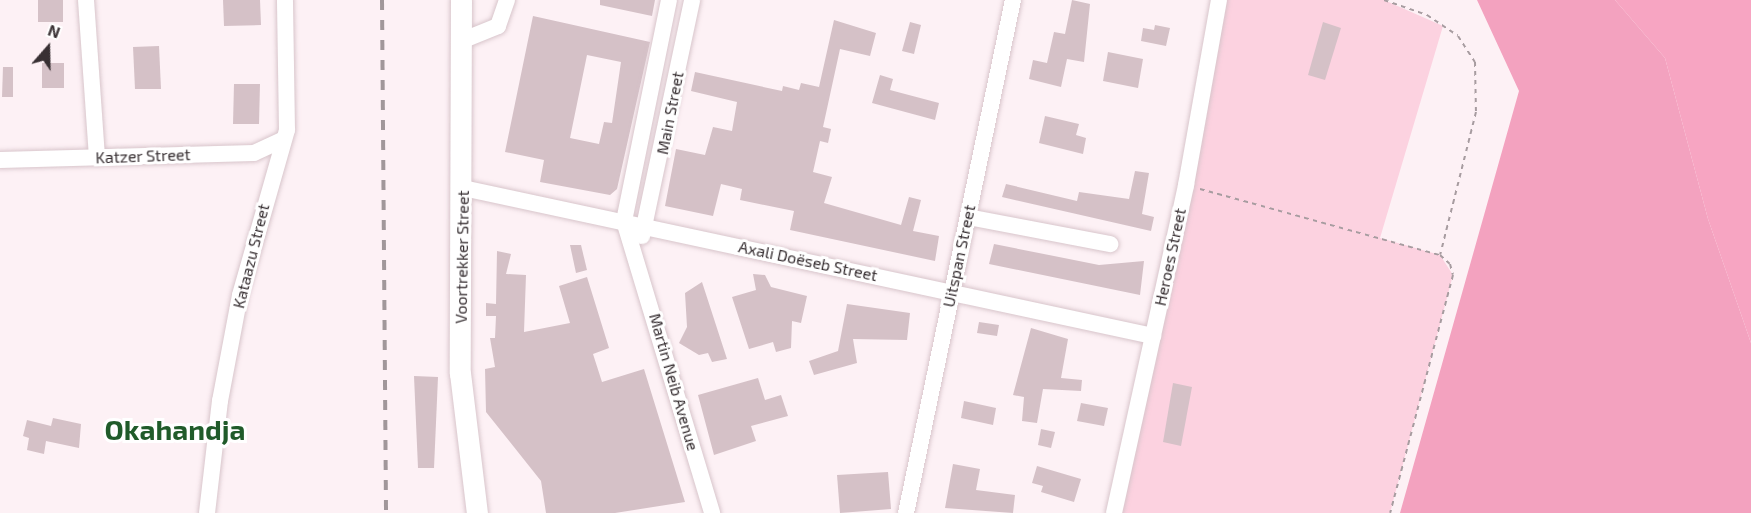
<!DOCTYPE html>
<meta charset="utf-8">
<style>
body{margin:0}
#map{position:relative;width:1751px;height:513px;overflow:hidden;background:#fdf1f5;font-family:"Exo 2",sans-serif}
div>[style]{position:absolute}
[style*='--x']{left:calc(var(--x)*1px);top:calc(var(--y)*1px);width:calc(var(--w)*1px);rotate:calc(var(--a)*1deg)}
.green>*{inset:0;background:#fcd2e0}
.forest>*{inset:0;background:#f3a2bf}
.water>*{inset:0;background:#f7a5c2}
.building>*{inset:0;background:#d5c1c7}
.path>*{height:2px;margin-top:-1px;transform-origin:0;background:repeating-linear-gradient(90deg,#a79ca0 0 4.5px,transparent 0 9px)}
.roads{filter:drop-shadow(0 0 2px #d8c5cb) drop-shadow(0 0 2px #d8c5cb)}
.minor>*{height:16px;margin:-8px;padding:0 8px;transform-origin:8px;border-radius:8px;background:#fff}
.major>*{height:21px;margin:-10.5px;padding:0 10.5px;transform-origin:10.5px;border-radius:10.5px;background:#fff}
.rail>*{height:4px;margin-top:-2px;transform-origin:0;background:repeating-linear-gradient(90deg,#a1979a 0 10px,transparent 0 20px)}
span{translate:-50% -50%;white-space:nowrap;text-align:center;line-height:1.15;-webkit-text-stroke:6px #fff;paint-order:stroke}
.street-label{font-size:16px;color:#383033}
.town-label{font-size:28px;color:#205b2a;font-weight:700}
.north{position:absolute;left:18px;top:18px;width:60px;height:60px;-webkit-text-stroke:4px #fff;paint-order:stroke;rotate:20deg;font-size:16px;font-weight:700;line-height:24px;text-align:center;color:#383033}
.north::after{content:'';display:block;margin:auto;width:21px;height:27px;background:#383033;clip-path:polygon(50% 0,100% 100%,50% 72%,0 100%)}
</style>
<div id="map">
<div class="green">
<i style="clip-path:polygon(1219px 0,1384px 0,1443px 26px,1380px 238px,1440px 255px,1453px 275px,1390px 513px,1114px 513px)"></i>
</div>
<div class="forest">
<i style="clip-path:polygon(1477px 0,1615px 0,1665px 58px,1708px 219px,1751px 343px,1751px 513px,1400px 513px,1519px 91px)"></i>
</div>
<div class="water">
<i style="clip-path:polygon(1615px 0,1751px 0,1751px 343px,1708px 219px,1665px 58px)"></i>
</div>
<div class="building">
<i style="clip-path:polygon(38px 0,63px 0,63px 22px,38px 22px)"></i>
<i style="clip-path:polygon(223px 0,260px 0,261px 25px,224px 26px)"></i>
<i style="clip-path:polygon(600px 0,655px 0,652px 16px,600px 5px)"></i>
<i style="clip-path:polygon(1072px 0,1090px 4px,1084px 62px,1067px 59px,1061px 87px,1029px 79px,1033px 60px,1047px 63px,1054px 32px,1065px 34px)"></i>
<i style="clip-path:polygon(evenodd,533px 16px,650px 42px,617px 189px,610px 195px,540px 182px,544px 160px,505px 152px,533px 16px,587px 55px,621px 62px,612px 123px,604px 122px,599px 144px,570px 138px,587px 55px)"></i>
<i style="clip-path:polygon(834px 20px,876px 33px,870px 56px,840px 49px,823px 127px,831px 129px,828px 143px,820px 141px,813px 172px,832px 177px,824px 203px,901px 225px,909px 197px,921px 200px,913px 231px,939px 236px,935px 261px,790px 230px,794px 211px,740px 200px,742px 189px,721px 184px,713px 216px,665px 206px,676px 149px,705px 155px,713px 127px,732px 131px,737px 102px,691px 91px,695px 72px,782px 91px,783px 86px,799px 90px,801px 83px,819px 87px)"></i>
<i style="clip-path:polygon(910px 22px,921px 25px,914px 54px,902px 51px)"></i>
<i style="clip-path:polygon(1323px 22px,1341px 28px,1325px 80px,1308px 75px)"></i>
<i style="clip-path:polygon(1155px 25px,1170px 28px,1166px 46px,1141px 41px,1143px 28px,1154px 30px)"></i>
<i style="clip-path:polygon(159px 46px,161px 89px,135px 89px,133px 47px)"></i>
<i style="clip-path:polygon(1108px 52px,1143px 59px,1138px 88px,1103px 81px)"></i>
<i style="clip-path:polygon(42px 63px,64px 63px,64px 88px,42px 88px)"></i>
<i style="clip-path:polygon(3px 67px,13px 67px,13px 97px,2px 97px)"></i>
<i style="clip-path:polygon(880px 75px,893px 79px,890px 90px,939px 103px,935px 120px,872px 103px)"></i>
<i style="clip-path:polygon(234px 84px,260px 84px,259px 124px,233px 124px)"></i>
<i style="clip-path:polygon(1045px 116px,1079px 124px,1076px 135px,1086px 138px,1083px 154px,1039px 143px)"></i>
<i style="clip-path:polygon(1135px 171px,1149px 173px,1142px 214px,1154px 217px,1151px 231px,1002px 197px,1006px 184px,1077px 201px,1079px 192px,1129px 199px)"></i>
<i style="clip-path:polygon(994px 244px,1099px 265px,1144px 261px,1140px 295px,989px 264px)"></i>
<i style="clip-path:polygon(570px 245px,581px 245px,587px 270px,576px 273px)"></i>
<i style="clip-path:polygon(497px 251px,511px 254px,506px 274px,526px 275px,524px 332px,570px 323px,559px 286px,587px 277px,609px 348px,593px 354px,602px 382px,644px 369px,685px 502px,615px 513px,546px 513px,541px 481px,486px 412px,485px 369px,495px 367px,490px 338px,495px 338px,496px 316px,486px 316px,486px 303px,496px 304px)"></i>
<i style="clip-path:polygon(753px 274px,765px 275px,771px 287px,807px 296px,801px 323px,792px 321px,791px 348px,776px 352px,773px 342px,749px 349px,732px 297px,756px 290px)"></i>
<i style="clip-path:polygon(702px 282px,727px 359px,712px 362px,708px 353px,699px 355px,679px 343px,687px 327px,685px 293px)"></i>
<i style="clip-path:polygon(847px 304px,910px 313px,907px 340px,853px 339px,857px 363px,814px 375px,809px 361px,838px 351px)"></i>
<i style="clip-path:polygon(979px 322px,999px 325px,997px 336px,977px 333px)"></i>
<i style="clip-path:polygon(1031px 328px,1068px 339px,1061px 378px,1082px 380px,1081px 391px,1043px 389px,1037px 423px,1022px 421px,1024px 397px,1013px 395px)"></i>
<i style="clip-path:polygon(414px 376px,438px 377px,434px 468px,418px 468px)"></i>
<i style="clip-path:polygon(758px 378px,765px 400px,781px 395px,788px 416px,751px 426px,756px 441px,714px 455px,698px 395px)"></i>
<i style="clip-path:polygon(1173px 383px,1192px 387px,1181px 446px,1163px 442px)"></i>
<i style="clip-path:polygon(964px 401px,996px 408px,993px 425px,961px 418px)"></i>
<i style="clip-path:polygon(1081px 403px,1108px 408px,1104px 426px,1077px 421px)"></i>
<i style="clip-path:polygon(53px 418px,81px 424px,79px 448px,46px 441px,44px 454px,27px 450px,29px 438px,23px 436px,27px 420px,51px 426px)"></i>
<i style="clip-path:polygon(1041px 429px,1055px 432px,1051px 448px,1038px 445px)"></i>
<i style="clip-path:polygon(953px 464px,980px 469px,976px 490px,1015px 495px,1013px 513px,945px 508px)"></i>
<i style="clip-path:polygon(1037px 466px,1081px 479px,1074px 502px,1041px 492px,1043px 486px,1032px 483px)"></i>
<i style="clip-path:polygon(888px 472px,891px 509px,840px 513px,837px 475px)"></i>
</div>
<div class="path">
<i style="--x:1384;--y:0;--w:46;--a:19.2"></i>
<i style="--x:1427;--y:15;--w:37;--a:34"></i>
<i style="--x:1458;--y:36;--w:31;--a:57"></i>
<i style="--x:1475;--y:62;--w:50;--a:88.9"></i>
<i style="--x:1476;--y:112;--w:147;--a:104.1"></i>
<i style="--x:1200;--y:189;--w:249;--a:15.4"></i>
<i style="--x:1440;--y:255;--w:13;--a:42"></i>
<i style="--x:1450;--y:264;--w:11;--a:75"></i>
<i style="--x:1453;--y:275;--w:246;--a:104.8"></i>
</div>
<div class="roads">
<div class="minor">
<i style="--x:86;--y:0;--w:158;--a:86"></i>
<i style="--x:669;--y:0;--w:226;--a:101.5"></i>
<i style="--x:624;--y:221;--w:305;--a:73.2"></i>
<i style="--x:461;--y:41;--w:40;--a:-22"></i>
<i style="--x:498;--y:26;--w:28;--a:-71"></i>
<i style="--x:0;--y:160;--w:254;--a:-1.6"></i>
<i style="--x:254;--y:153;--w:31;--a:-25"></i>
<i style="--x:463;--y:188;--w:706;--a:12.11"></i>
<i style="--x:968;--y:217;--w:145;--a:10.8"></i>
<i style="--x:642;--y:236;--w:241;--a:-78"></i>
<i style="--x:207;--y:513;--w:113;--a:-83.4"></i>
<i style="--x:220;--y:401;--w:108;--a:-79.3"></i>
<i style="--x:240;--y:295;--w:172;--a:-74.1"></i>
<i style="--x:287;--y:130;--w:130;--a:-90.9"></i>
<i style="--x:906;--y:513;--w:524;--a:-78.22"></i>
<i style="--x:1114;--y:513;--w:336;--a:-77.6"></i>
<i style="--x:1186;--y:185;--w:188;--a:-79.9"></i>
</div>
<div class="major">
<i style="--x:461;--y:0;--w:373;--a:90.2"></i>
<i style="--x:460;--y:373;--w:141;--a:83.1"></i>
</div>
</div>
<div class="rail">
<i style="--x:382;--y:0;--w:513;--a:89.55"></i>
</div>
<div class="street-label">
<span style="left:670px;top:113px;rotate:-79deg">Main Street</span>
<span style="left:143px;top:156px;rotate:-2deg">Katzer Street</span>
<span style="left:251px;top:256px;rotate:-76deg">Kataazu Street</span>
<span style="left:959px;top:256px;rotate:-78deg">Uitspan Street</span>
<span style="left:462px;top:257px;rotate:-89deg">Voortrekker Street</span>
<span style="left:1170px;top:257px;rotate:-78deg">Heroes Street</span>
<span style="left:808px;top:261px;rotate:12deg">Axali Doëseb Street</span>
<span style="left:674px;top:382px;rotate:74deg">Martin Neib Avenue</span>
</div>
<div class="town-label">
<span style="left:175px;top:429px">Okahandja</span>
</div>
<div class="north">N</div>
</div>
